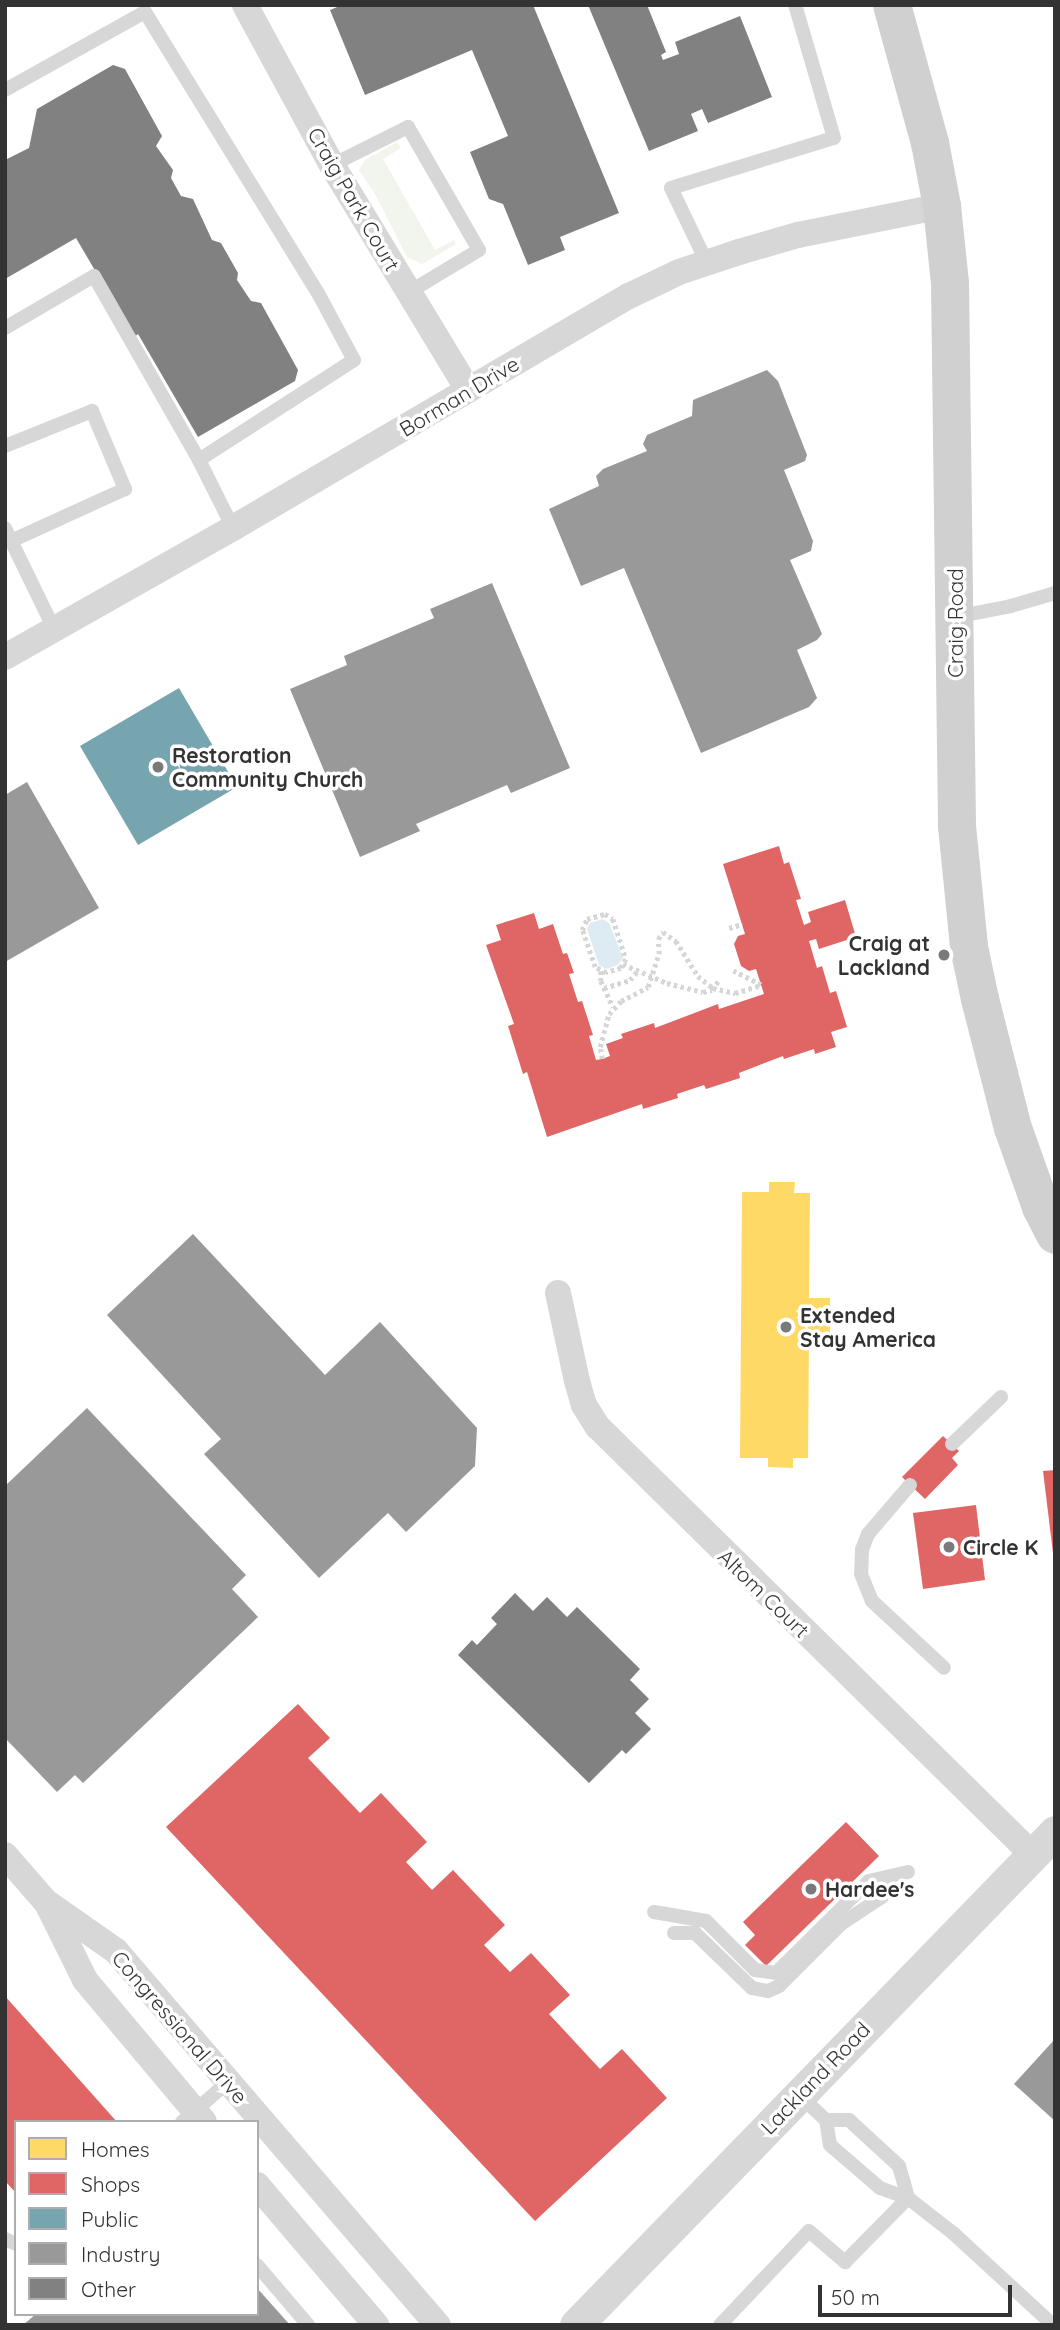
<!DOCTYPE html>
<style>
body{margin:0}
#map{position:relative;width:1060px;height:2330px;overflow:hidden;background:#fff;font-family:Quicksand,sans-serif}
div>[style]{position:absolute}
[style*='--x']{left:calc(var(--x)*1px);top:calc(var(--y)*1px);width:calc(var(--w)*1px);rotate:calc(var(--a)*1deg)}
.green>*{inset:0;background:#f1f5ed}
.water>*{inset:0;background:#ddebf3}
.homes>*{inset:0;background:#ffd966}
.shops>*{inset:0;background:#e06666}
.public>*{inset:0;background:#76a5af}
.industry>*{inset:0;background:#999}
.building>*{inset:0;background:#818181}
.path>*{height:4.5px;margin-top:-2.25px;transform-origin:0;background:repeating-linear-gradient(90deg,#d6d6d6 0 3.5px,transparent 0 7px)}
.service>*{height:14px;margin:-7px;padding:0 7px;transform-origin:7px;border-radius:7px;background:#d7d7d7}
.minor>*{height:26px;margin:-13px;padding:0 13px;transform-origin:13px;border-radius:13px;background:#d7d7d7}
.tertiary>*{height:33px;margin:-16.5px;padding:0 16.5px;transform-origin:16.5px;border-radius:16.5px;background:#d7d7d7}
.secondary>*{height:38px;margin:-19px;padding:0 19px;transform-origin:19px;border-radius:19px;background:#d0d0d0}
.dots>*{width:19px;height:19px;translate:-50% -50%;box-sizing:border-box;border:4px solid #fff;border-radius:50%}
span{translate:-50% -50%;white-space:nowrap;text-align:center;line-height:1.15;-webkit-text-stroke:7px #fff;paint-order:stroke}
.street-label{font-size:21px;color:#333}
.poi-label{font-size:21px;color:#333;font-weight:700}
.left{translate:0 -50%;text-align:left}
.right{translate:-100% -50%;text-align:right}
.frame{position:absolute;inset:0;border:7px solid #333;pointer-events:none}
.legend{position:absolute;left:14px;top:2120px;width:245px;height:196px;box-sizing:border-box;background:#fff;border:2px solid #adadad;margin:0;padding:9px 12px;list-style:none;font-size:21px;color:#333}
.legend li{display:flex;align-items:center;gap:14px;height:35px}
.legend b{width:35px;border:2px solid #adadad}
.scale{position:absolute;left:818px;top:2285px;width:194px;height:32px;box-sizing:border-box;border:4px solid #333;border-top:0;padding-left:9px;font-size:21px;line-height:24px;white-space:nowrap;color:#333;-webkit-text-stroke:5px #fff;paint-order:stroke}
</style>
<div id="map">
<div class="green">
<i style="clip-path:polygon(397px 142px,401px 148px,383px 159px,435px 250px,454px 240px,456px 244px,422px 264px,407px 257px,375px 194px,359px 170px,365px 160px)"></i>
</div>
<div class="water">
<i style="clip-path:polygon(603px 919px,609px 923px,623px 958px,618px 965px,606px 969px,599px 965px,587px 929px,590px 923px)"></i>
</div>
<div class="homes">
<i style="clip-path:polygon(769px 1182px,795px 1182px,794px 1193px,810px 1193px,809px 1298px,830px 1298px,830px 1337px,809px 1336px,808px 1458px,793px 1458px,793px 1468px,768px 1467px,768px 1458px,740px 1458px,742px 1192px,769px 1192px)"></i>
</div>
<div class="shops">
<i style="clip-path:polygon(779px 846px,784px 864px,789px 862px,801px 899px,796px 900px,804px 925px,811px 922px,808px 912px,845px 900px,856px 937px,819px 949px,816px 939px,809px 941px,817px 968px,822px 966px,830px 993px,836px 991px,847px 1027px,831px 1032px,836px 1047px,815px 1054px,814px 1049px,784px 1059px,783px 1056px,739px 1073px,740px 1078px,706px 1089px,704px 1085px,677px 1094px,678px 1098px,643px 1109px,642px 1104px,547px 1137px,527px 1072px,523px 1074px,508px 1026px,514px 1024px,486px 945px,501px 940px,496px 925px,534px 913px,539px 929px,553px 924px,563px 954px,567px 953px,574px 973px,569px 974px,578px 1002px,582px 1001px,593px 1035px,589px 1036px,596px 1060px,602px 1059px,610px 1056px,606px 1044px,623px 1038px,621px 1034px,654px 1023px,655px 1028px,718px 1004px,719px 1009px,764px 994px,756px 969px,749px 971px,741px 966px,734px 944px,738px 936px,745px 934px,723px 864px)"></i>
<i style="clip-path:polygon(943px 1436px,959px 1451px,952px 1458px,958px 1465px,925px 1499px,902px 1477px)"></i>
<i style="clip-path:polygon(1055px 1470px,1055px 1553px,1053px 1553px,1043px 1471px)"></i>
<i style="clip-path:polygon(976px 1505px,985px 1580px,923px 1589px,913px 1513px)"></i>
<i style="clip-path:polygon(298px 1704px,330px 1738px,308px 1758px,360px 1813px,381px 1793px,427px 1842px,406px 1862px,432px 1890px,453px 1870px,505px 1925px,484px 1945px,510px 1972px,531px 1953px,570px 1995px,549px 2014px,600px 2069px,622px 2049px,667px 2098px,535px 2221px,166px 1827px)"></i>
<i style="clip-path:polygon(846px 1822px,879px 1856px,766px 1966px,745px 1945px,755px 1935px,743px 1922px)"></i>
<i style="clip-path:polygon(5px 1996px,117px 2122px,16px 2122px,16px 2193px,5px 2181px)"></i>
</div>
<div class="public">
<i style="clip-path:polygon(179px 688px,237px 787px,138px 845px,80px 746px)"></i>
</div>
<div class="industry">
<i style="clip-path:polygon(767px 370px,778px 381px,807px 455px,805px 461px,784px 470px,813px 541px,811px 551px,790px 560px,822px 634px,817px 640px,797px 650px,817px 698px,809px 707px,701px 753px,624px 568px,581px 586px,549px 509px,599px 486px,596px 476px,603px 469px,647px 451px,643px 444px,647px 435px,692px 416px,693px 400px)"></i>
<i style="clip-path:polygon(492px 583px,570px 768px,511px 793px,507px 785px,416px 824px,420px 831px,360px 857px,290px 689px,347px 665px,344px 656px,434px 618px,430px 609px)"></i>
<i style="clip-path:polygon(27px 782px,99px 908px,5px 962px,5px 795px)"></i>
<i style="clip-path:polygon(193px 1234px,325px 1375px,380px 1322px,477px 1428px,475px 1466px,406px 1532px,388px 1513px,319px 1578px,204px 1454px,221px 1439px,107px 1315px)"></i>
<i style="clip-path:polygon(87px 1408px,246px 1575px,232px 1589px,258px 1617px,83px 1783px,75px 1775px,57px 1792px,5px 1738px,5px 1486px)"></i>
<i style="clip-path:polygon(1055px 2039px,1055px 2121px,1014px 2084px)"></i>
<i style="clip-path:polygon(257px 2288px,290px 2325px,23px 2325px,36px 2314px,257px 2314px)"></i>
</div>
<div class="building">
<i style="clip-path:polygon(342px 5px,533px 5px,619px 213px,560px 237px,565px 250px,528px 265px,503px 204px,489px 199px,470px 152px,508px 136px,472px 50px,365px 95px,330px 10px)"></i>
<i style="clip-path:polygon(588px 5px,647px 5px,666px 52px,661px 55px,663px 60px,679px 54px,675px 42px,740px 16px,772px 97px,708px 123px,702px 109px,691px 114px,698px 131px,649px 151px)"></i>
<i style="clip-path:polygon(113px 65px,125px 69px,162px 136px,156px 146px,173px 170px,171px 178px,181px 196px,193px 199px,212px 240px,221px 243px,238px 273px,237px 280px,251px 301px,261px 303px,298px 370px,295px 381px,198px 437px,138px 334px,134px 337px,76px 238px,5px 279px,5px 160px,29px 148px,37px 109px)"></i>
<i style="clip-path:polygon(515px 1593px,533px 1611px,547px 1597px,567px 1617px,577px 1607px,640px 1669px,630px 1680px,649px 1699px,635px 1713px,651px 1729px,626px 1754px,622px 1750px,589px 1783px,458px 1655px,472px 1640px,477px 1645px,497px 1624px,491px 1618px)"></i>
</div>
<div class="path">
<i style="--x:605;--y:914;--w:9;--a:32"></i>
<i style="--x:613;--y:919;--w:42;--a:72"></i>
<i style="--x:626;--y:959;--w:10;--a:119"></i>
<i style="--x:621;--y:968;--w:16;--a:162"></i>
<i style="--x:606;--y:973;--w:13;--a:-151"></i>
<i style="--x:595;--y:967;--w:39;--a:-109"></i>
<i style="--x:582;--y:930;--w:12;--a:-66"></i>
<i style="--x:587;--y:919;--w:19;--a:-16"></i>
<i style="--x:729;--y:928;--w:14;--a:-17"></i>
<i style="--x:623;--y:964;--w:48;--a:23.4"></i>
<i style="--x:667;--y:983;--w:37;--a:14"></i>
<i style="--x:703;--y:992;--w:9;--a:-13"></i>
<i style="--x:712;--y:990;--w:14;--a:-56"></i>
<i style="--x:601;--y:971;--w:10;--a:90"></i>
<i style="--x:601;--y:981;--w:29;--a:65"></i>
<i style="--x:604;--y:988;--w:27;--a:-17"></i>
<i style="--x:630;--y:980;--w:13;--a:-51"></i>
<i style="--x:602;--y:1059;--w:12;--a:-99"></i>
<i style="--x:600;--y:1047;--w:34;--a:-75"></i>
<i style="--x:609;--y:1014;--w:18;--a:-47"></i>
<i style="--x:621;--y:1001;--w:30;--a:-27"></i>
<i style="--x:648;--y:987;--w:35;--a:-72"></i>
<i style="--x:659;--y:954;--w:15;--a:-94"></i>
<i style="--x:658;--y:939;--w:9;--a:-54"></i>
<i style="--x:663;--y:932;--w:16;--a:35"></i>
<i style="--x:676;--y:941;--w:41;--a:57.8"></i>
<i style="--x:698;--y:976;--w:19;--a:39"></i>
<i style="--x:713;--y:988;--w:23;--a:13"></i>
<i style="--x:735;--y:993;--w:27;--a:-17"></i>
<i style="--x:761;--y:985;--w:31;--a:-153"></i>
</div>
<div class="service">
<i style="--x:5;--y:90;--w:160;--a:-29.1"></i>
<i style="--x:145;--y:12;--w:330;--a:58.4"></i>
<i style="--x:318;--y:293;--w:76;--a:61.8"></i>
<i style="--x:354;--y:360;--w:184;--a:147.2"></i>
<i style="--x:332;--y:165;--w:85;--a:-26.6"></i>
<i style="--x:408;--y:127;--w:142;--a:60"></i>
<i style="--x:479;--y:250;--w:82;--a:149"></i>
<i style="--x:707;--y:263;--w:83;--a:-115.6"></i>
<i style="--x:671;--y:188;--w:170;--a:-17.1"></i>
<i style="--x:834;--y:138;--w:139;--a:-106.3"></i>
<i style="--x:5;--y:328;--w:103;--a:-30.3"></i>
<i style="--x:94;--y:276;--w:212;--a:60.3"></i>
<i style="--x:199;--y:460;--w:76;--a:63.4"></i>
<i style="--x:5;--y:446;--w:94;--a:-21.9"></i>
<i style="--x:92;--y:411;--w:85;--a:67.1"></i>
<i style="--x:125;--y:489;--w:125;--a:155.5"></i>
<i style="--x:5;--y:528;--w:112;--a:64.1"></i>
<i style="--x:955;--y:617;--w:57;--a:-11.1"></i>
<i style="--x:1011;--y:606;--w:46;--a:-16.5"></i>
<i style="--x:952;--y:1444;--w:68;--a:-43.8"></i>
<i style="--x:910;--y:1485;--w:65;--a:130.6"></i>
<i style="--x:868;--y:1534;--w:17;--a:111"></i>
<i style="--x:862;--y:1550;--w:24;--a:92"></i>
<i style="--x:861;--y:1574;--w:29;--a:68"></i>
<i style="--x:872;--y:1601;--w:98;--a:42.9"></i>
<i style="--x:654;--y:1912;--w:53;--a:9.8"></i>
<i style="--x:706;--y:1921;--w:69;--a:45"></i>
<i style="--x:755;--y:1970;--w:21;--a:8"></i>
<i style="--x:776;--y:1973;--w:131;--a:-44.7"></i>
<i style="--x:869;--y:1881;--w:40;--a:-13"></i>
<i style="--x:674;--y:1933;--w:21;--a:0"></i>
<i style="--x:695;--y:1933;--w:79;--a:44"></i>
<i style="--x:752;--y:1988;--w:16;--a:11"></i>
<i style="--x:768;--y:1991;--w:12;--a:-24"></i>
<i style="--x:779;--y:1986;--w:88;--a:-45"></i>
<i style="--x:841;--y:1924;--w:49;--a:-33.4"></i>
<i style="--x:799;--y:2095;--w:37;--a:43"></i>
<i style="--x:826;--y:2120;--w:25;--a:81"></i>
<i style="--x:830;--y:2145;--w:66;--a:40.7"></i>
<i style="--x:880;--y:2188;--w:30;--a:20"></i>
<i style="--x:908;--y:2198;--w:57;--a:37.9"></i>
<i style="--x:953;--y:2233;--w:136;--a:42.6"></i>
<i style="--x:826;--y:2120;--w:23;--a:0"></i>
<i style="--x:849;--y:2120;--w:68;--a:42.6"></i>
<i style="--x:899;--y:2166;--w:33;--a:74"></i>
<i style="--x:182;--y:2122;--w:61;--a:-41"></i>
<i style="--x:5;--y:2239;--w:12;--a:24"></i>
<i style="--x:257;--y:2265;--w:79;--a:49.6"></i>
<i style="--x:720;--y:2325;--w:129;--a:-46.6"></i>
<i style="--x:809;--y:2231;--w:48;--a:40.7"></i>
<i style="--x:845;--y:2262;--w:90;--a:-45.5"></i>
</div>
<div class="minor">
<i style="--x:245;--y:5;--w:182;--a:61.5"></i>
<i style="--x:332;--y:165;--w:263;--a:58.8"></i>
<i style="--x:5;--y:657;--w:262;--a:-29.5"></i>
<i style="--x:233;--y:528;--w:459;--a:-30.4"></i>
<i style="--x:629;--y:296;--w:55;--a:-25.6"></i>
<i style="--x:679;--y:272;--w:63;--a:-18.4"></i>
<i style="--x:739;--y:252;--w:61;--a:-16.1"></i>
<i style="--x:798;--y:235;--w:147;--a:-11.4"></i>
<i style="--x:558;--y:1293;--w:90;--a:77.8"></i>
<i style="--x:577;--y:1381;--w:25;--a:74"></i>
<i style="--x:584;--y:1405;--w:26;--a:58"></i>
<i style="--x:598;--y:1427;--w:610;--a:44.54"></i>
<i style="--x:5;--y:1855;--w:62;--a:48.9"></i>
<i style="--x:46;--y:1902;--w:85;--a:35"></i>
<i style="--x:116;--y:1951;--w:494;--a:49.3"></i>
<i style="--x:47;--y:1903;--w:86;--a:63.7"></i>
<i style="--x:85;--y:1980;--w:185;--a:50"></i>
<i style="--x:257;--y:2185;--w:184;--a:49.6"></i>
</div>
<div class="tertiary">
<i style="--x:576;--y:2325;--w:687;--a:-45.83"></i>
</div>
<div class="secondary">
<i style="--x:892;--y:5;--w:143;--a:74.6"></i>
<i style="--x:930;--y:143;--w:64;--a:79.2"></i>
<i style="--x:942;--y:206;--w:77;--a:84.1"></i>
<i style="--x:950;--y:283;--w:543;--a:89.26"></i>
<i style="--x:957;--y:826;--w:122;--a:84.3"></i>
<i style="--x:969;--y:947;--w:53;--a:78.1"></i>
<i style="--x:980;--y:999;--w:133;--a:75.7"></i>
<i style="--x:1013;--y:1128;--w:84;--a:70.5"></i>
<i style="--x:1041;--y:1207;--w:31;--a:63"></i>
</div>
<div class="dots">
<i style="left:158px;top:767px;background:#7a7a7a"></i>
<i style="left:944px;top:955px;background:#7a7a7a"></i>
<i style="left:786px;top:1327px;background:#7a7a7a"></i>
<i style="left:949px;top:1547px;background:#7a7a7a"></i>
<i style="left:811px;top:1889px;background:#7a7a7a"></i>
</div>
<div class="street-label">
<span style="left:354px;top:199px;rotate:60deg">Craig Park Court</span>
<span style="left:459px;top:396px;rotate:-31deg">Borman Drive</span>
<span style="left:955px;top:623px;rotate:-90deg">Craig Road</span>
<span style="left:764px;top:1593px;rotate:44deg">Altom Court</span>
<span style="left:180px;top:2027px;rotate:49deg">Congressional Drive</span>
<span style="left:815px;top:2078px;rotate:-46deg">Lackland Road</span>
</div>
<div class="poi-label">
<span class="left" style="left:172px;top:767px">Restoration<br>Community Church</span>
<span class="right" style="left:930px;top:955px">Craig at<br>Lackland</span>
<span class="left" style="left:800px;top:1327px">Extended<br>Stay America</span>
<span class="left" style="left:963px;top:1547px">Circle K</span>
<span class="left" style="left:825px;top:1889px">Hardee's</span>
</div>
<div class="frame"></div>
<ul class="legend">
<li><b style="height:19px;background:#ffd966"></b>Homes</li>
<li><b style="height:19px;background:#e06666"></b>Shops</li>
<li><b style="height:19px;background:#76a5af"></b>Public</li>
<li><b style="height:19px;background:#999"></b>Industry</li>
<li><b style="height:19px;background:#818181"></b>Other</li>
</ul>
<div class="scale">50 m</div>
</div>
